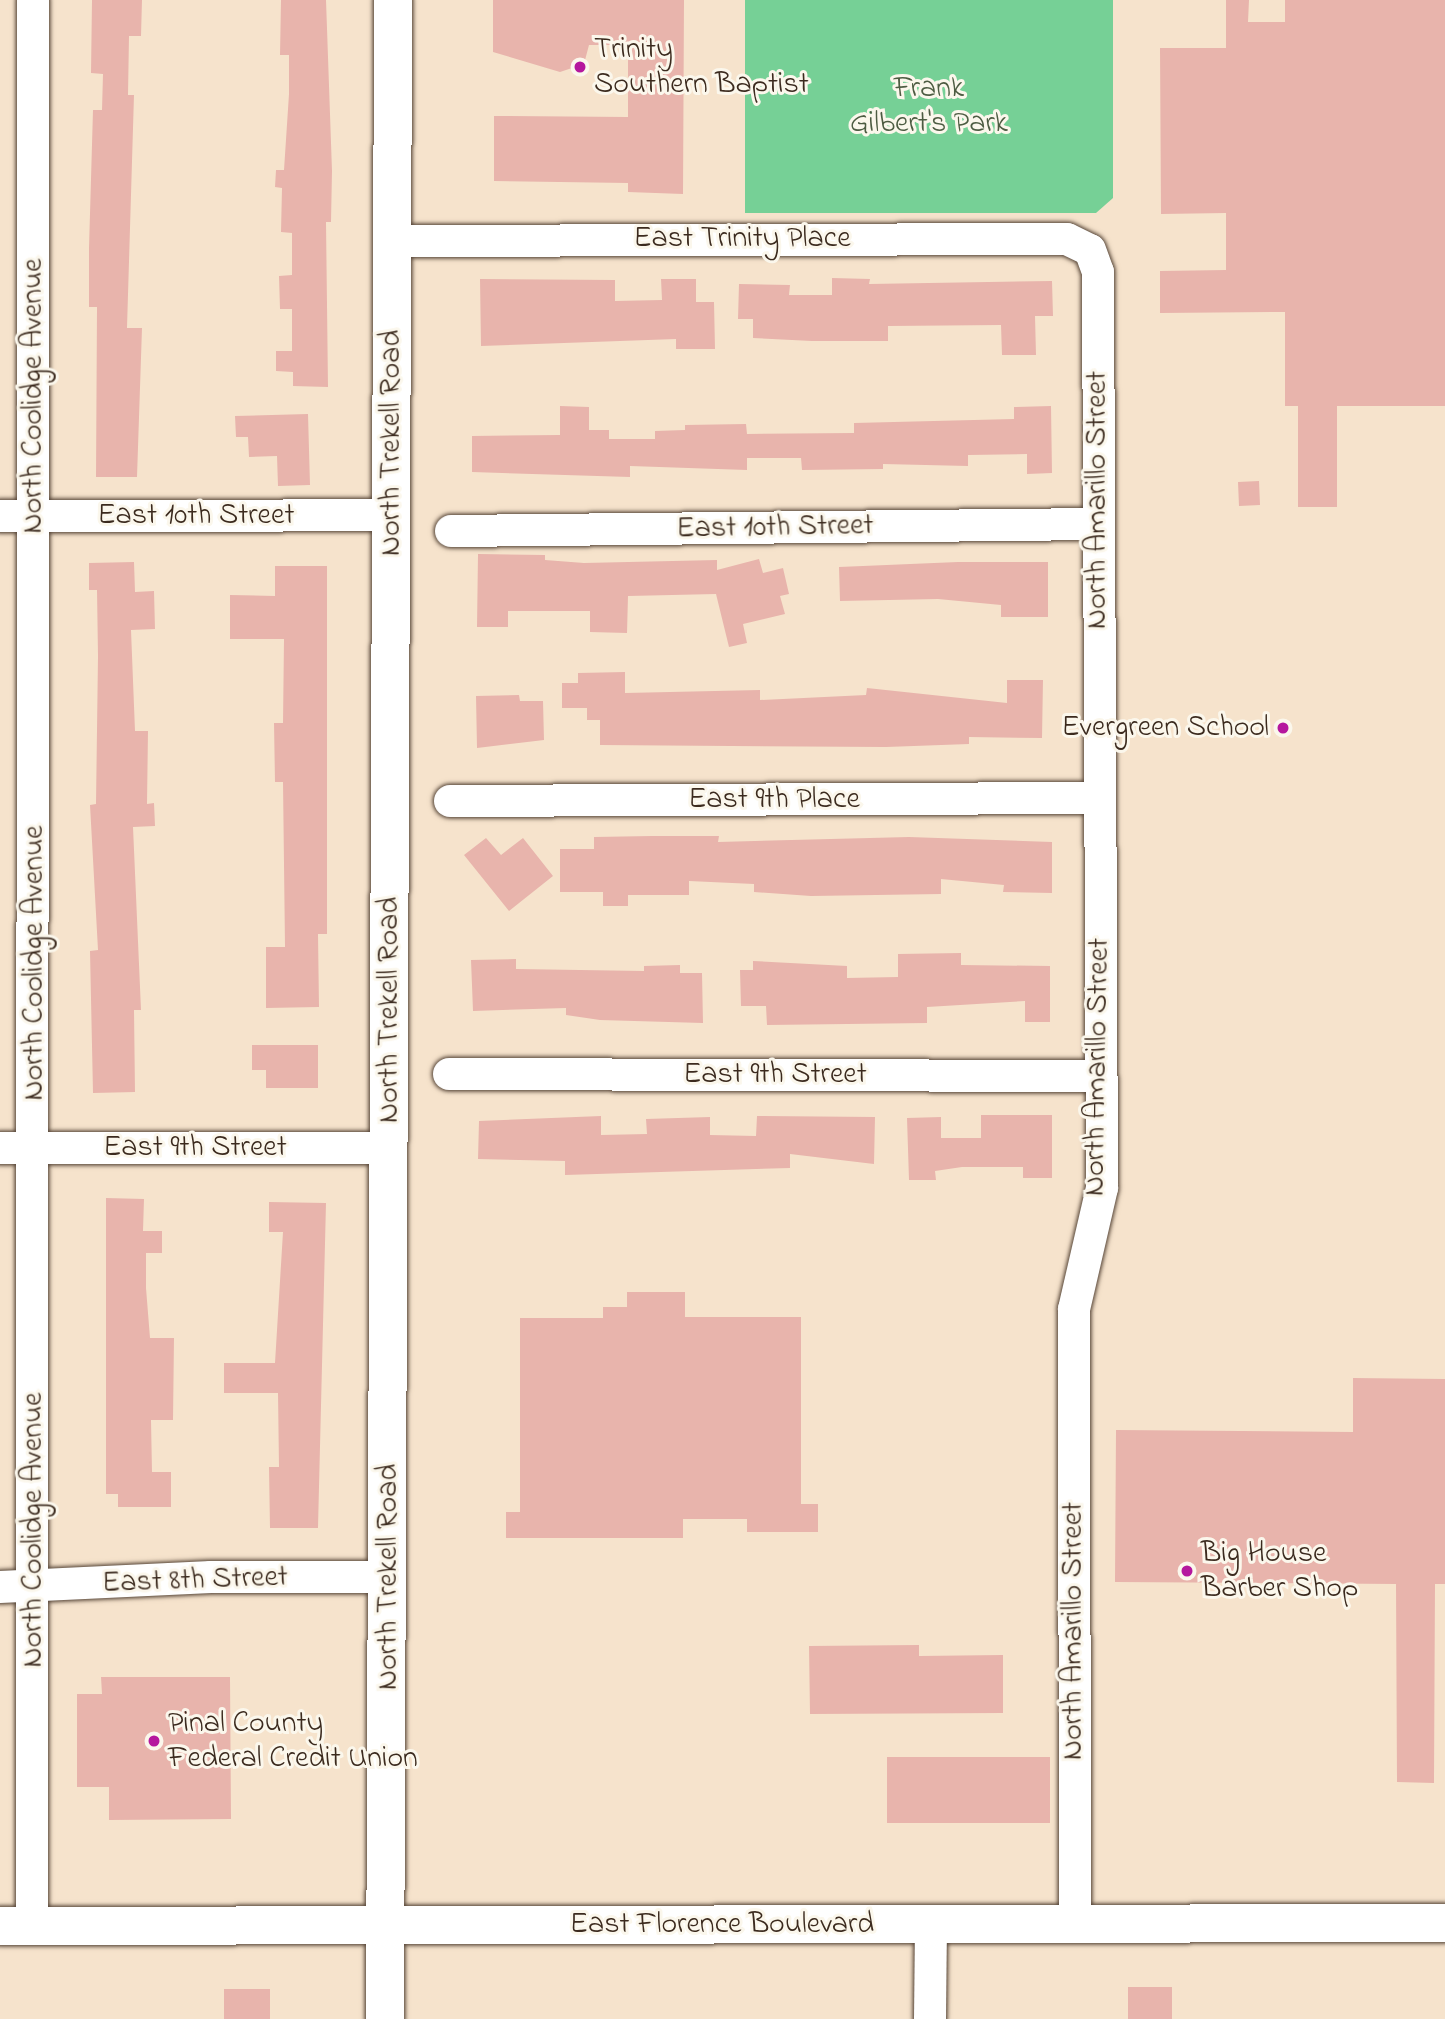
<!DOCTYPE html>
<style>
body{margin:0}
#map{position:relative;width:1445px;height:2019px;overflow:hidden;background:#f6e3cc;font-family:"Indie Flower",sans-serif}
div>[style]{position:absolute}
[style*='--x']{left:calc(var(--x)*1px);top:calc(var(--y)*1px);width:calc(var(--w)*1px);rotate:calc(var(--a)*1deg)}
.green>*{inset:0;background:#76d096}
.building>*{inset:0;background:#e8b4ac}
.roads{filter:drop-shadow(0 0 2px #574638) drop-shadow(0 0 2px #574638)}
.minor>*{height:32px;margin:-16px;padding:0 16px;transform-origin:16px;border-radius:16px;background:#fff}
.major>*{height:38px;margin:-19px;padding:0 19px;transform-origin:19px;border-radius:19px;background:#fff}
.dots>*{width:19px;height:19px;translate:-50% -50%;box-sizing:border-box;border:4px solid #fbf7ec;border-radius:50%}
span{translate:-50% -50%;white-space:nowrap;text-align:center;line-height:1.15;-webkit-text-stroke:6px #fbf7ec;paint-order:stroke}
.poi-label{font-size:30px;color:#3b2a1e}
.left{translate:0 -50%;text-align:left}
.right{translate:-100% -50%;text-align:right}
.park-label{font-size:30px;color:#4d5c42}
.street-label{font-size:30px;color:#3b2a1e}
</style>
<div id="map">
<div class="green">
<i style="clip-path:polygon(745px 0,1113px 0,1113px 198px,1096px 213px,745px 213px)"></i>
</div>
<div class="building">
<i style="clip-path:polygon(92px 0,142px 0,141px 36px,129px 36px,128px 95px,134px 95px,127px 328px,142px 328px,137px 477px,96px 477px,97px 307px,89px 307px,89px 248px,93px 110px,102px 110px,103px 74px,91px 73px)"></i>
<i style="clip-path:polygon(281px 0,326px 0,332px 171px,331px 222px,326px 222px,328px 387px,293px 386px,293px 372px,276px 371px,276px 351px,292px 351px,292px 309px,280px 309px,279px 276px,292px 275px,292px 233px,281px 232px,282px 188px,275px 187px,276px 170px,284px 170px,289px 94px,289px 55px,280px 55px)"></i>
<i style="clip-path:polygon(493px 0,684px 0,683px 194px,628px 192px,628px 183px,494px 181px,494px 116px,628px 117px,628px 45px,589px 45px,584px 64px,560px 72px,493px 52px)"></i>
<i style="clip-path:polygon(1226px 0,1249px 0,1248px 22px,1285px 22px,1285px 0,1445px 0,1445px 406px,1337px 406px,1337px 507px,1298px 507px,1298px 406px,1285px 406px,1285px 312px,1160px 313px,1160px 271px,1226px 270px,1226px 213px,1161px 214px,1160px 48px,1226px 48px)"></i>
<i style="clip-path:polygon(832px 278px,870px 279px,869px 284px,1052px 281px,1053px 316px,1035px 316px,1036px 355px,1002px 355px,1001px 325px,888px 326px,888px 341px,812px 341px,753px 338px,753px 319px,738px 319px,739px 284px,790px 285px,789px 295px,832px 295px)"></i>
<i style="clip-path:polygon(480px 279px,615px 280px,615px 301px,662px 300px,661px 279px,696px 279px,696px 302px,714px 302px,715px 349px,676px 349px,676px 339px,481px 346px)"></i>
<i style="clip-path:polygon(560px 406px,589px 407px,589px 430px,609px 430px,609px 439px,655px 439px,655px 431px,685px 430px,685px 425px,746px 424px,747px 434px,854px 433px,854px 423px,1014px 419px,1014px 407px,1051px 406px,1052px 473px,1027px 474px,1027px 454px,968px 455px,968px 466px,883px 464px,883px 469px,802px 470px,801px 458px,747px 458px,747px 470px,630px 466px,630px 477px,472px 472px,472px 436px,560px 435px)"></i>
<i style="clip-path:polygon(308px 414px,310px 485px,278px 486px,277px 456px,249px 457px,248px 437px,236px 437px,235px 416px)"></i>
<i style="clip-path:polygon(1259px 481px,1260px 505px,1239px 506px,1238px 482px)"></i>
<i style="clip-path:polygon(478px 554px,545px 555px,545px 560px,584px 563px,717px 560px,717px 570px,759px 559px,763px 573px,783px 568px,789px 594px,780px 596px,785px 614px,743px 624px,747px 643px,729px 647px,716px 594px,628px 596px,627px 633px,590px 632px,590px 611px,508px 611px,508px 627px,477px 627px)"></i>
<i style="clip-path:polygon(134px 562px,135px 592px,154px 591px,155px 629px,131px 630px,135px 731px,148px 731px,147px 804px,154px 803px,155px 826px,133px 827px,141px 1010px,134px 1010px,135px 1092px,93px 1093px,90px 951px,98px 950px,90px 805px,96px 804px,98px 656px,97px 590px,89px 590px,89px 563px)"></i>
<i style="clip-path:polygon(958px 562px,1048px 562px,1048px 617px,1001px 617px,1001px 605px,938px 599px,840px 601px,839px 567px)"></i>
<i style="clip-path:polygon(275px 566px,327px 566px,327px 934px,318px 934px,319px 1007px,266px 1008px,266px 947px,285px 947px,283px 782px,275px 782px,274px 723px,283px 723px,284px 639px,230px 639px,230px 595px,275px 596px)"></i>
<i style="clip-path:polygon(625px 672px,625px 693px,760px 690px,760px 700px,866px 695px,867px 688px,1007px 703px,1007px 680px,1043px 680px,1042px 738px,969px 737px,969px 744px,886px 747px,600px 745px,600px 720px,587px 720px,587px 708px,562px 708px,562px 683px,578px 683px,578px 673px)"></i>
<i style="clip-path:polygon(519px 695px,520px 701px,543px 701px,544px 740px,477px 748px,476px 696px)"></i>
<i style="clip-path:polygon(652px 836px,719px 836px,718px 842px,909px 837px,1052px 842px,1052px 893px,1003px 892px,1004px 885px,941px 879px,941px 894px,811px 896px,754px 892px,754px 884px,689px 881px,689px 895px,628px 895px,628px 906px,603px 906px,603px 892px,560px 892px,560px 849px,594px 849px,594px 837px)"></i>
<i style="clip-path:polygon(486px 838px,501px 855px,523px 838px,553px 876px,509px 911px,464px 855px)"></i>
<i style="clip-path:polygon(961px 953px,961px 965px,1050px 966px,1050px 1022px,1025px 1022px,1025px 1001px,927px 1007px,927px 1023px,767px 1025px,766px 1006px,741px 1006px,740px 970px,753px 970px,753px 961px,847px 966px,847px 978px,898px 977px,898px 954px)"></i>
<i style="clip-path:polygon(516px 959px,516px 969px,644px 971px,644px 966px,680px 965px,680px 973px,702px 973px,703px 1023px,600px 1020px,566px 1015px,566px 1008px,473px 1011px,471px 960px)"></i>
<i style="clip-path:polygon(252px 1045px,318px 1045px,318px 1088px,266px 1088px,266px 1070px,252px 1070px)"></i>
<i style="clip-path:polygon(981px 1115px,1052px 1115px,1052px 1178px,1023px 1178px,1023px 1167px,962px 1167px,935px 1171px,936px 1180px,909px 1180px,907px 1118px,941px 1117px,941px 1138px,981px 1138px)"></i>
<i style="clip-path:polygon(601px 1116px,601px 1135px,647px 1134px,646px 1119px,710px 1117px,710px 1135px,756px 1136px,757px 1116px,875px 1117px,874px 1164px,790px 1154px,790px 1168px,565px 1175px,565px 1161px,478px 1159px,479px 1121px)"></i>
<i style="clip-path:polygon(106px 1198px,144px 1199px,143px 1231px,162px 1231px,162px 1253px,146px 1253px,146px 1288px,150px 1338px,174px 1338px,173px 1420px,151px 1420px,152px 1472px,171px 1472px,171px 1507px,118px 1507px,118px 1494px,106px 1494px)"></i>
<i style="clip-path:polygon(269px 1202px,326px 1203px,318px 1528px,270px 1528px,269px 1467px,279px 1467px,278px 1393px,224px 1393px,224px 1363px,275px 1363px,283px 1232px,269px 1232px)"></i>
<i style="clip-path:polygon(627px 1292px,685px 1292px,685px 1317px,801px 1317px,801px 1504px,818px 1504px,818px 1532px,747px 1532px,747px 1519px,683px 1519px,683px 1538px,506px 1538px,506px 1512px,520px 1512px,520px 1318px,603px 1318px,603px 1307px,627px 1307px)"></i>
<i style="clip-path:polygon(1353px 1378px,1445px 1379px,1445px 1584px,1435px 1584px,1434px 1783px,1397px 1782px,1396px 1584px,1115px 1582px,1116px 1430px,1353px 1432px)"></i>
<i style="clip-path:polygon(919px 1645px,919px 1656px,1003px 1655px,1003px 1713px,810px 1714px,809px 1646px)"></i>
<i style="clip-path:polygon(101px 1677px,230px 1677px,231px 1819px,109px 1820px,109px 1787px,77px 1787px,77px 1694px,102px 1694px)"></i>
<i style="clip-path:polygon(887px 1757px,1050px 1757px,1050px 1823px,887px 1823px)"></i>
<i style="clip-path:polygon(1128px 1987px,1172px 1987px,1172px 2019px,1128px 2019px)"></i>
<i style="clip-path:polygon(224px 1989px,270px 1989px,270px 2019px,224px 2019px)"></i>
</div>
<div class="roads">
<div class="minor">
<i style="--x:392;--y:241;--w:675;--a:-0.17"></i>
<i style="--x:1067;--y:239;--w:25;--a:26"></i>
<i style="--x:1090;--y:250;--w:23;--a:70"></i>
<i style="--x:1098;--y:272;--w:916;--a:89.75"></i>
<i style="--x:1102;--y:1188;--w:124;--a:103"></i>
<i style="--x:1074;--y:1309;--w:615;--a:89.91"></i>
<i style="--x:0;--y:516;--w:392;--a:-0.1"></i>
<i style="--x:451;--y:531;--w:647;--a:-0.62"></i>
<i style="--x:450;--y:801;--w:648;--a:-0.27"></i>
<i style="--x:449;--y:1074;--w:652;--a:0.18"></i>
<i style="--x:0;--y:1148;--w:390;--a:0"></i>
<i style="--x:0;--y:1587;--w:211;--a:-2.7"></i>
<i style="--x:211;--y:1577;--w:178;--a:0"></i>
<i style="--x:32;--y:1926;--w:1926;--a:-89.97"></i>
<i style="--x:930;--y:2019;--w:95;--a:-89.4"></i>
</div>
<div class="major">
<i style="--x:0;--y:1926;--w:1445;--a:-0.12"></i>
<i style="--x:385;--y:2019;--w:2019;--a:-89.77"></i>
</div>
</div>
<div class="dots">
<i style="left:580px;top:67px;background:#b5179e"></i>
<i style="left:1283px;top:728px;background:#b5179e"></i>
<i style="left:1187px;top:1571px;background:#b5179e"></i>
<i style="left:154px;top:1741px;background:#b5179e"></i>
</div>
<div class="poi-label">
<span class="left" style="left:594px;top:67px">Trinity<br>Southern Baptist</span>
<span class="right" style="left:1269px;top:728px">Evergreen School</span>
<span class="left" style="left:1201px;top:1571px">Big House<br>Barber Shop</span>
<span class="left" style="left:168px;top:1741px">Pinal County<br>Federal Credit Union</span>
</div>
<div class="park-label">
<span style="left:929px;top:106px">Frank<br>Gilbert's Park</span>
</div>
<div class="street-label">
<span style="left:742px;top:239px">East Trinity Place</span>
<span style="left:34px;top:396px;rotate:-90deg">North Coolidge Avenue</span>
<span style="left:392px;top:443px;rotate:-90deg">North Trekell Road</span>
<span style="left:1098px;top:500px;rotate:-90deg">North Amarillo Street</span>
<span style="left:196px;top:516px">East 10th Street</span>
<span style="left:775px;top:528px;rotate:-1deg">East 10th Street</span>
<span style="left:774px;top:800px">East 9th Place</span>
<span style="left:35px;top:963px;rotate:-90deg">North Coolidge Avenue</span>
<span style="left:390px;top:1010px;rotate:-90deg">North Trekell Road</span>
<span style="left:1098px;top:1067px;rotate:-89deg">North Amarillo Street</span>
<span style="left:775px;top:1075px">East 9th Street</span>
<span style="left:195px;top:1148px">East 9th Street</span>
<span style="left:34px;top:1530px;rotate:-90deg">North Coolidge Avenue</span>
<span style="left:389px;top:1577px;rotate:-90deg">North Trekell Road</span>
<span style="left:195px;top:1581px;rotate:-2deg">East 8th Street</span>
<span style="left:1074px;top:1631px;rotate:-90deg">North Amarillo Street</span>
<span style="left:722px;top:1925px">East Florence Boulevard</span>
</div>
</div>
